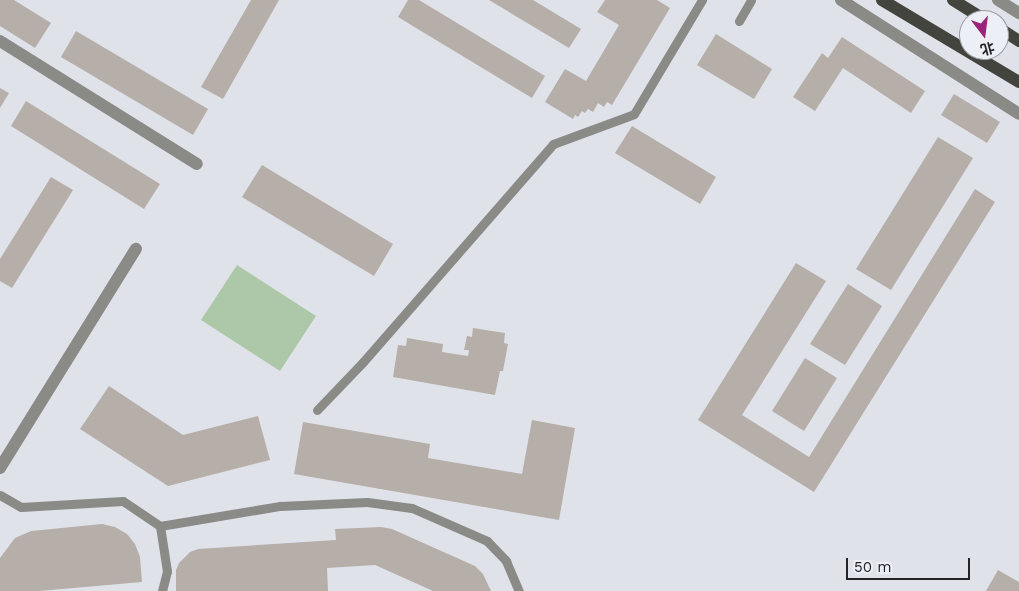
<!DOCTYPE html>
<meta charset="utf-8">
<style>
body{margin:0}
#map{position:relative;width:1019px;height:591px;overflow:hidden;background:#e0e2ea;font-family:"Work Sans","Noto Sans SC",sans-serif}
div>[style]{position:absolute}
[style*='--x']{left:calc(var(--x)*1px);top:calc(var(--y)*1px);width:calc(var(--w)*1px);rotate:calc(var(--a)*1deg)}
.green>*{inset:0;background:#adc8a9}
.building>*{inset:0;background:#b5aea9}
.lane>*{height:9px;margin:-4.5px;padding:0 4.5px;transform-origin:4.5px;border-radius:4.5px;background:#8a8a87}
.street>*{height:12px;margin:-6px;padding:0 6px;transform-origin:6px;border-radius:6px;background:#8a8a87}
.primary>*{height:12px;margin:-6px;padding:0 6px;transform-origin:6px;border-radius:6px;background:#43443e}
span{translate:-50% -50%;white-space:nowrap;text-align:center;line-height:1.15;-webkit-text-stroke:4px #edeff7;paint-order:stroke}
.north{position:absolute;left:959px;top:10px;width:50px;height:50px;box-sizing:border-box;background:#edeff7;border:1px solid #9c9da3;border-radius:50%;rotate:165deg;font-size:14px;font-weight:700;line-height:20px;text-align:center;color:#232326}
.north::after{content:'';display:block;margin:auto;width:18px;height:22px;background:#9c227b;clip-path:polygon(50% 0,100% 100%,50% 72%,0 100%)}
.scale{position:absolute;left:846px;top:558px;width:124px;height:22px;box-sizing:border-box;border:2px solid #232326;border-top:0;padding-left:6px;font-size:15px;line-height:18px;white-space:nowrap;color:#232326;-webkit-text-stroke:4px #edeff7;paint-order:stroke}
</style>
<div id="map">
<div class="green">
<i style="clip-path:polygon(237px 265px,316px 316px,280px 371px,201px 320px)"></i>
</div>
<div class="building">
<i style="clip-path:polygon(0 0,14px 0,51px 23px,35px 48px,0 26px)"></i>
<i style="clip-path:polygon(251px 0,279px 0,223px 99px,201px 87px)"></i>
<i style="clip-path:polygon(408px 0,419px 0,545px 76px,532px 98px,398px 17px)"></i>
<i style="clip-path:polygon(489px 0,533px 0,581px 29px,569px 48px)"></i>
<i style="clip-path:polygon(605px 0,657px 0,670px 8px,612px 105px,607px 102px,604px 107px,598px 103px,593px 112px,588px 109px,585px 113px,582px 111px,578px 117px,575px 115px,573px 119px,545px 102px,565px 69px,586px 81px,619px 25px,597px 12px)"></i>
<i style="clip-path:polygon(76px 31px,208px 109px,193px 135px,61px 57px)"></i>
<i style="clip-path:polygon(716px 34px,772px 69px,754px 99px,697px 65px)"></i>
<i style="clip-path:polygon(842px 37px,925px 91px,911px 113px,843px 68px,815px 111px,793px 97px,822px 53px,828px 58px)"></i>
<i style="clip-path:polygon(0 88px,9px 93px,0 108px)"></i>
<i style="clip-path:polygon(954px 94px,1000px 122px,987px 143px,941px 115px)"></i>
<i style="clip-path:polygon(26px 101px,160px 184px,144px 209px,11px 126px)"></i>
<i style="clip-path:polygon(632px 126px,716px 177px,700px 204px,615px 153px)"></i>
<i style="clip-path:polygon(938px 137px,973px 158px,891px 290px,856px 269px)"></i>
<i style="clip-path:polygon(262px 165px,393px 244px,374px 276px,242px 197px)"></i>
<i style="clip-path:polygon(51px 177px,73px 190px,12px 288px,0 281px,0 259px)"></i>
<i style="clip-path:polygon(975px 189px,995px 202px,814px 492px,698px 420px,796px 263px,826px 281px,742px 415px,809px 457px)"></i>
<i style="clip-path:polygon(848px 284px,882px 306px,845px 365px,810px 344px)"></i>
<i style="clip-path:polygon(473px 328px,505px 333px,504px 343px,508px 344px,503px 371px,500px 371px,495px 395px,393px 377px,398px 345px,406px 346px,407px 338px,443px 344px,442px 352px,468px 356px,469px 350px,464px 350px,467px 336px,472px 337px)"></i>
<i style="clip-path:polygon(805px 358px,837px 378px,804px 431px,772px 411px)"></i>
<i style="clip-path:polygon(109px 386px,183px 435px,258px 416px,270px 460px,168px 486px,80px 429px)"></i>
<i style="clip-path:polygon(532px 420px,575px 428px,559px 520px,294px 474px,303px 422px,430px 444px,428px 458px,522px 474px)"></i>
<i style="clip-path:polygon(102px 524px,115px 527px,127px 534px,135px 544px,140px 557px,142px 582px,39px 591px,0 591px,0 558px,15px 538px,31px 531px)"></i>
<i style="clip-path:polygon(381px 527px,392px 529px,475px 566px,483px 574px,491px 591px,433px 591px,375px 565px,327px 568px,328px 591px,176px 591px,176px 570px,179px 563px,190px 552px,198px 549px,336px 540px,335px 529px)"></i>
<i style="clip-path:polygon(998px 570px,1019px 582px,1019px 591px,986px 591px)"></i>
</div>
<div class="lane">
<i style="--x:739;--y:21;--w:24;--a:-60"></i>
<i style="--x:317;--y:410;--w:66;--a:-46.2"></i>
<i style="--x:363;--y:362;--w:289;--a:-48.9"></i>
<i style="--x:553;--y:144;--w:86;--a:-20.3"></i>
<i style="--x:634;--y:114;--w:133;--a:-59.2"></i>
<i style="--x:0;--y:495;--w:24;--a:30"></i>
<i style="--x:21;--y:507;--w:102;--a:-3.4"></i>
<i style="--x:123;--y:501;--w:45;--a:34"></i>
<i style="--x:160;--y:526;--w:122;--a:-9.5"></i>
<i style="--x:280;--y:506;--w:87;--a:-2.6"></i>
<i style="--x:367;--y:502;--w:45;--a:7.6"></i>
<i style="--x:412;--y:508;--w:82;--a:23.7"></i>
<i style="--x:487;--y:541;--w:28;--a:46"></i>
<i style="--x:506;--y:561;--w:33;--a:67"></i>
<i style="--x:160;--y:526;--w:46;--a:81.2"></i>
<i style="--x:167;--y:571;--w:21;--a:104"></i>
</div>
<div class="street">
<i style="--x:841;--y:0;--w:211;--a:32.6"></i>
<i style="--x:998;--y:0;--w:25;--a:32"></i>
<i style="--x:0;--y:41;--w:232;--a:32"></i>
<i style="--x:0;--y:468;--w:258;--a:-58.2"></i>
</div>
<div class="primary">
<i style="--x:882;--y:0;--w:160;--a:30.9"></i>
<i style="--x:953;--y:0;--w:38;--a:32"></i>
<i style="--x:999;--y:28;--w:24;--a:33"></i>
</div>
<div class="north">北</div>
<div class="scale">50 m</div>
</div>
